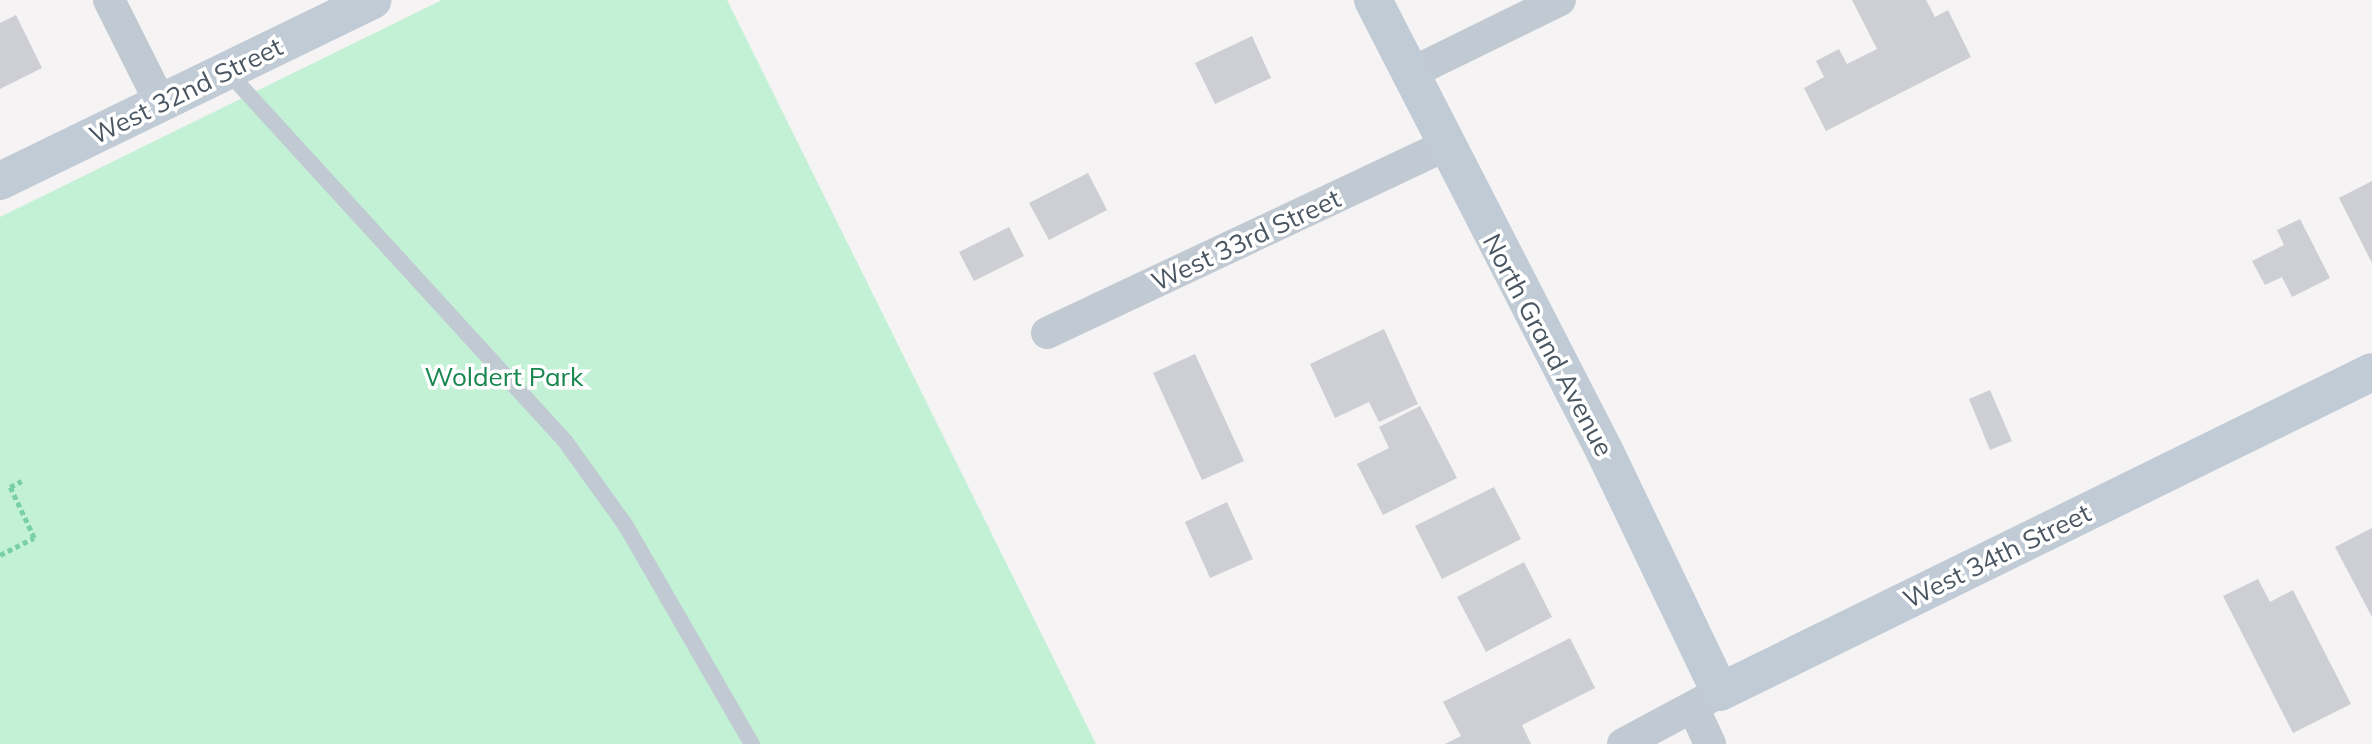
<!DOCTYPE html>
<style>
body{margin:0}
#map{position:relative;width:2372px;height:744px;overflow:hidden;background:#f5f3f3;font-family:Mulish,sans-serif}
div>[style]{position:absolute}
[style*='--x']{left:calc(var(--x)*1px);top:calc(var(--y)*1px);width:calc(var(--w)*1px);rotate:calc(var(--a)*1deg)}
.green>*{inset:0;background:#c3f1d5}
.building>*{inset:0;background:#cdcfd5}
.path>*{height:4.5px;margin-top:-2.25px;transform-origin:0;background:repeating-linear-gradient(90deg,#7ad0a6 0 5px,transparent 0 8.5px)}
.lane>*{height:16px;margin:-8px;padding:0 8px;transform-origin:8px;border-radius:8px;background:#c1cad2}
.street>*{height:32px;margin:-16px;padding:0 16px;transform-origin:16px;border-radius:16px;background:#c1cad2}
.secondary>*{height:38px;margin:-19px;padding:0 19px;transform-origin:19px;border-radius:19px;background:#c1cbd6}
span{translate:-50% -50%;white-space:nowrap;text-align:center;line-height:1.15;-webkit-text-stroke:7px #fff;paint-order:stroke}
.street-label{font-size:26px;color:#4a5661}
.park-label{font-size:26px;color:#17864f}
</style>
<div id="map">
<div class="green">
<i style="clip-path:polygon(442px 0,727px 0,1096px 744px,0 744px,0 217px)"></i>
</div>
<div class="building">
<i style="clip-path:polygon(1852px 0,1926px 0,1935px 17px,1948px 10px,1971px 57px,1826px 131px,1804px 88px,1824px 77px,1816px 61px,1839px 49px,1847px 64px,1877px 49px)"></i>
<i style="clip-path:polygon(16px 15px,42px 68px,0 89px,0 23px)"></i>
<i style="clip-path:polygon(1252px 36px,1271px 78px,1215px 104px,1195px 63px)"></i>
<i style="clip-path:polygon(1088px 173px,1107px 210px,1049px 240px,1029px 203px)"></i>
<i style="clip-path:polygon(2372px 181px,2372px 263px,2339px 198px)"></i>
<i style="clip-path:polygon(2300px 219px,2330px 278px,2292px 297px,2282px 277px,2265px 285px,2252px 261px,2284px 245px,2277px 230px)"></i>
<i style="clip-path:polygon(1009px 227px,1024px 256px,974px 281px,959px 252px)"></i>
<i style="clip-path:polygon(1384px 329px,1418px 404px,1379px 422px,1369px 402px,1335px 418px,1310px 364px)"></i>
<i style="clip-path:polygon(1195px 354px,1244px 461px,1202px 480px,1153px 373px)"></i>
<i style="clip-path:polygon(1990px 390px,2012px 441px,1990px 450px,1969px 399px)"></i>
<i style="clip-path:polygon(1420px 406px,1457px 478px,1383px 515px,1357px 464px,1389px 448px,1379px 427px)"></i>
<i style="clip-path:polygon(1494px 487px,1521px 539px,1442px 579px,1415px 526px)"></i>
<i style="clip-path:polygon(1227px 502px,1253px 559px,1210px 578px,1185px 522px)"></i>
<i style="clip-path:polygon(2372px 528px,2372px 617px,2335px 547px)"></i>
<i style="clip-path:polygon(1524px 562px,1552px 617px,1486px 652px,1457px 597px)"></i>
<i style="clip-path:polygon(2258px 579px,2270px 602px,2293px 590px,2351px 704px,2293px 733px,2223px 596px)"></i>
<i style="clip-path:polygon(1570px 638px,1595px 688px,1522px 725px,1531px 744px,1445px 744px,1461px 736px,1443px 702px)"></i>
</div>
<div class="path">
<i style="--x:0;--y:555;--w:38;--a:-27"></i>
<i style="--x:34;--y:538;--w:56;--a:-115.2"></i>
<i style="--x:10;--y:487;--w:13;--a:-27"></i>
</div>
<div class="lane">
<i style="--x:227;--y:71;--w:501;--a:47.59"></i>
<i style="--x:565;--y:441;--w:105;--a:54.3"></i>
<i style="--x:626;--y:526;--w:252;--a:60"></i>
</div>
<div class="street">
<i style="--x:109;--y:0;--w:116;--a:63.4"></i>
<i style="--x:1409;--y:74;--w:168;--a:-26.1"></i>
<i style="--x:1047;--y:333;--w:439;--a:-25.2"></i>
<i style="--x:1693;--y:707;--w:41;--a:65.3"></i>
<i style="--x:1623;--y:744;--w:110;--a:-28.2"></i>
</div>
<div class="secondary">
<i style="--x:1373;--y:0;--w:508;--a:62.83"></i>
<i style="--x:1605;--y:452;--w:266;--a:64.4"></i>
<i style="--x:1720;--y:692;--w:726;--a:-26.14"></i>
<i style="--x:0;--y:181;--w:414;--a:-25.9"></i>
</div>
<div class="street-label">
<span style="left:186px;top:91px;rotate:-26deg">West 32nd Street</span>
<span style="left:1246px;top:240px;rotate:-25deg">West 33rd Street</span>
<span style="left:1548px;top:345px;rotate:62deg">North Grand Avenue</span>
<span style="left:1997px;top:556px;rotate:-26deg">West 34th Street</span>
</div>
<div class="park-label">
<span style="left:504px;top:377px">Woldert Park</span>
</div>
</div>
